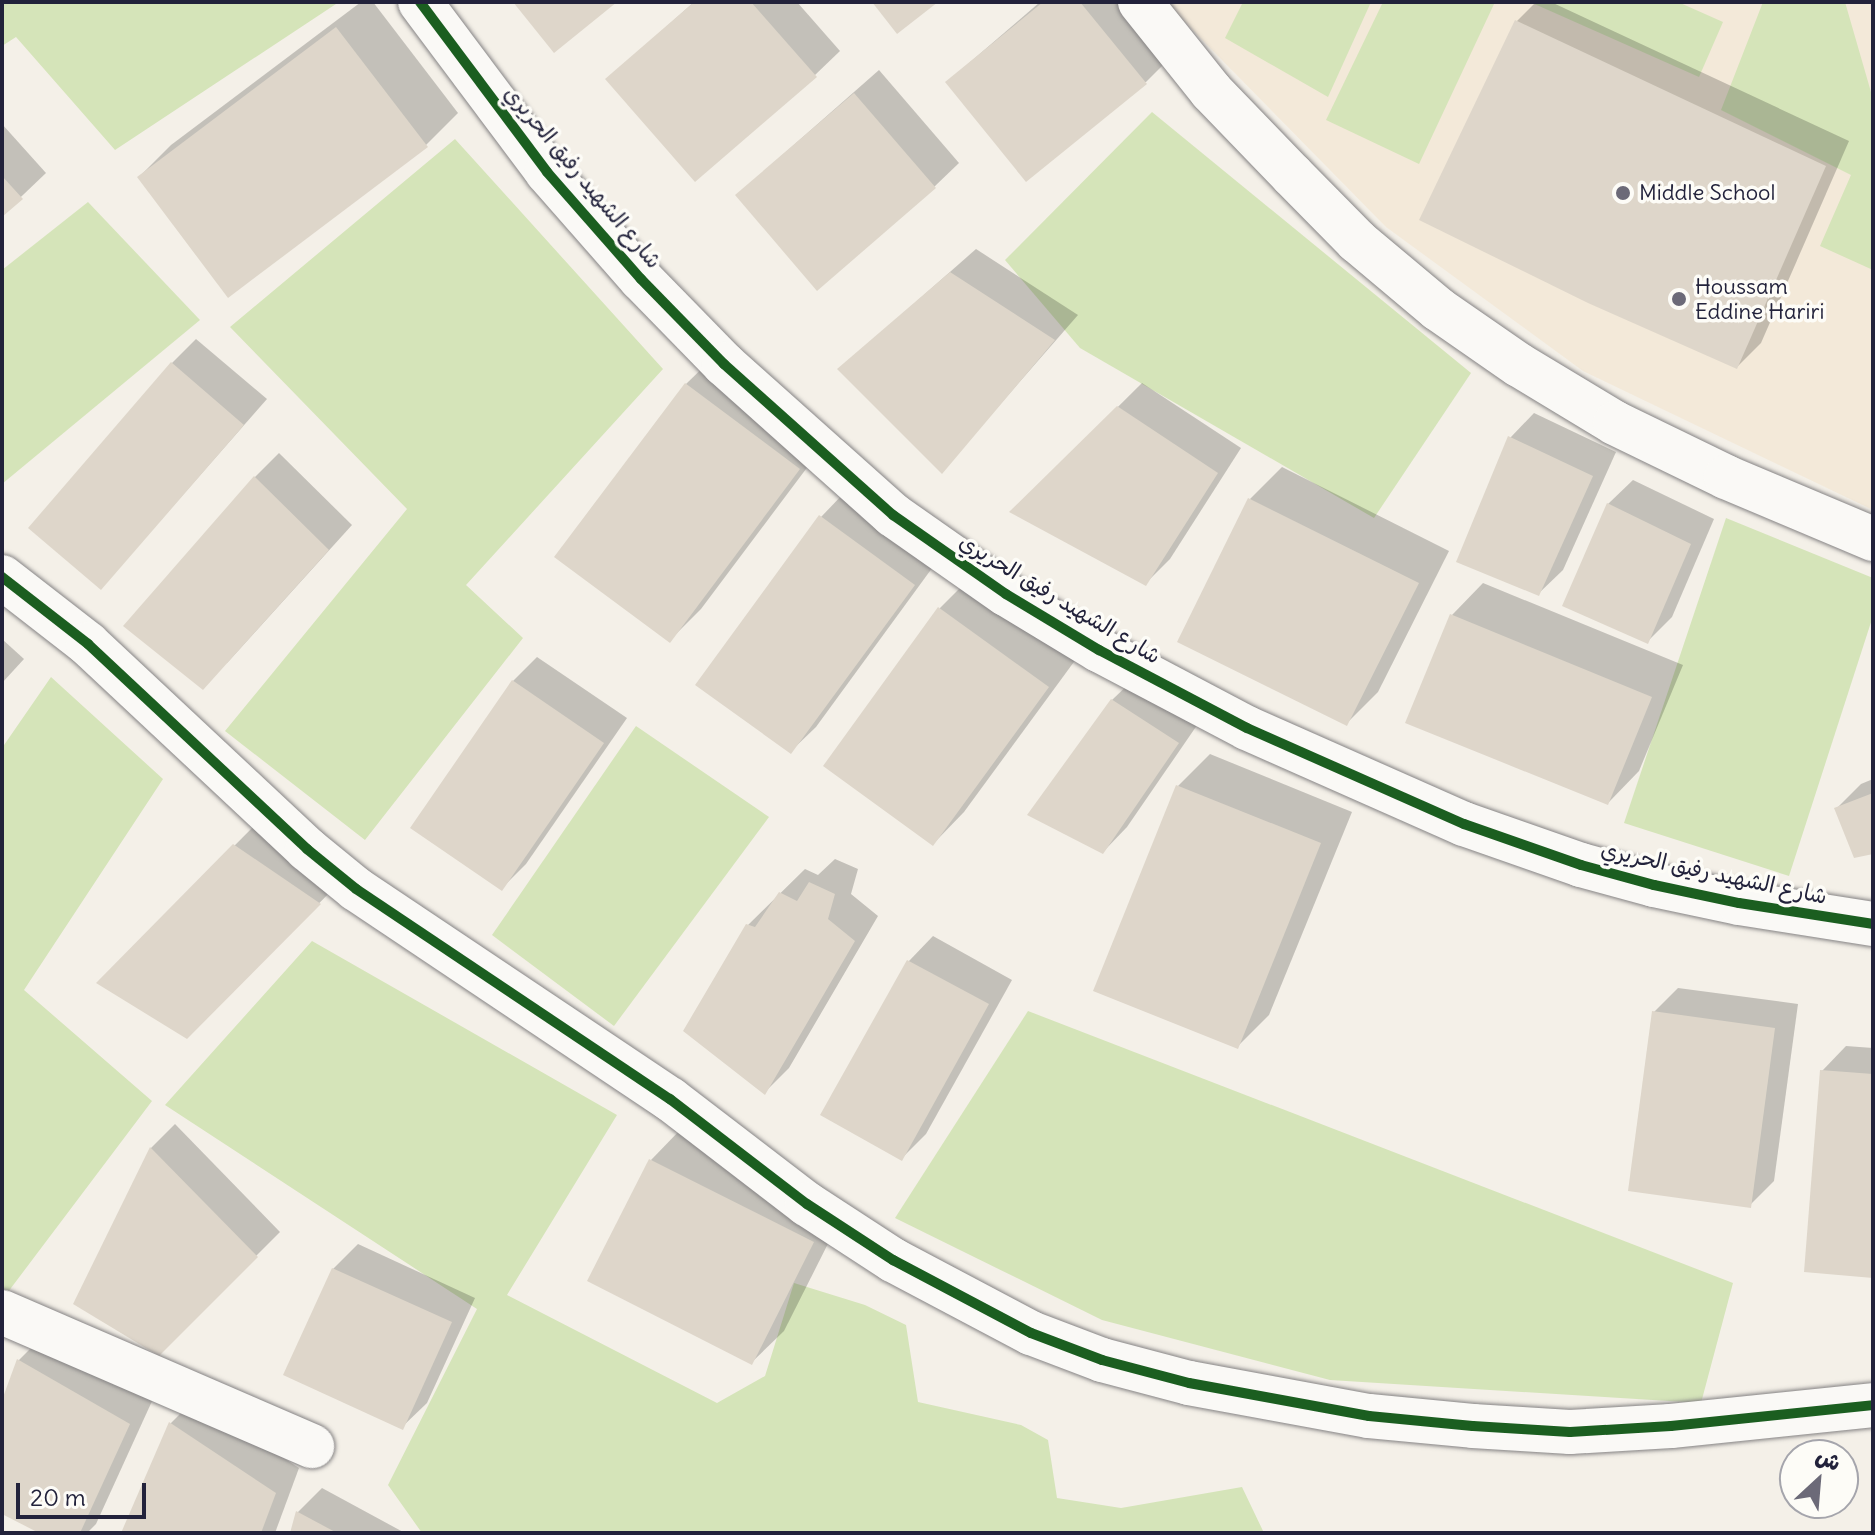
<!DOCTYPE html>
<meta charset="utf-8">
<style>
body{margin:0}
#map{position:relative;width:1875px;height:1535px;overflow:hidden;background:#f4f0e8;font-family:Delius,"Playpen Sans Arabic",sans-serif}
div>[style]{position:absolute}
[style*='--x']{left:calc(var(--x)*1px);top:calc(var(--y)*1px);width:calc(var(--w)*1px);rotate:calc(var(--a)*1deg)}
.built>*{inset:0;background:#f3e9d9}
.green>*{inset:0;background:#d5e4b9}
.shadow>*{inset:0;background:#0003}
.building>*{inset:0;background:#ded6ca}
.roads{filter:drop-shadow(0 0 2px #858384) drop-shadow(0 0 2px #858384)}
.street>*{height:44px;margin:-22px;padding:0 22px;transform-origin:22px;border-radius:22px;background:#faf9f6}
.secondary>*{height:44px;margin:-22px;padding:0 22px;transform-origin:22px;border-radius:22px;background:#faf9f6}
.cycleway>*{height:10px;margin:-5px;padding:0 5px;transform-origin:5px;border-radius:5px;background:#1b5e20}
.dots>*{width:22px;height:22px;translate:-50% -50%;box-sizing:border-box;border:4px solid #fdfcf7;border-radius:50%}
span{translate:-50% -50%;white-space:nowrap;text-align:center;line-height:1.15;-webkit-text-stroke:7px #fdfcf7;paint-order:stroke}
.street-label{font-size:22px;color:#22223b}
.poi-label{font-size:22px;color:#22223b}
.left{translate:0 -50%;text-align:left}
.frame{position:absolute;inset:0;border:4px solid #22223b;pointer-events:none}
.north{position:absolute;left:1779px;top:1439px;width:80px;height:80px;box-sizing:border-box;background:#fdfcf7;border:2px solid #a5a5ac;border-radius:50%;rotate:26deg;font-size:22px;font-weight:700;line-height:32px;text-align:center;color:#22223b}
.north::after{content:'';display:block;margin:auto;width:28px;height:36px;background:#6c6a78;clip-path:polygon(50% 0,100% 100%,50% 72%,0 100%)}
.scale{position:absolute;left:16px;top:1483px;width:130px;height:36px;box-sizing:border-box;border:4px solid #22223b;border-top:0;padding-left:10px;font-size:24px;line-height:28px;white-space:nowrap;color:#22223b;-webkit-text-stroke:6px #fdfcf7;paint-order:stroke}
</style>
<div id="map">
<div class="built">
<i style="clip-path:polygon(1165px 2px,1873px 2px,1873px 510px,1583px 371px,1386px 227px)"></i>
</div>
<div class="green">
<i style="clip-path:polygon(2px 2px,339px 2px,115px 150px,16px 37px,2px 46px)"></i>
<i style="clip-path:polygon(1243px 2px,1371px 2px,1328px 97px,1225px 38px)"></i>
<i style="clip-path:polygon(1383px 2px,1495px 2px,1419px 164px,1326px 120px)"></i>
<i style="clip-path:polygon(1530px 2px,1678px 2px,1723px 22px,1699px 77px)"></i>
<i style="clip-path:polygon(1763px 2px,1845px 2px,1873px 99px,1873px 270px,1820px 246px,1851px 175px,1721px 110px)"></i>
<i style="clip-path:polygon(1152px 112px,1471px 373px,1374px 518px,1080px 348px,1005px 260px)"></i>
<i style="clip-path:polygon(455px 139px,663px 369px,466px 585px,523px 638px,365px 840px,225px 731px,407px 509px,230px 327px)"></i>
<i style="clip-path:polygon(88px 202px,200px 320px,2px 484px,2px 270px)"></i>
<i style="clip-path:polygon(1726px 518px,1873px 578px,1873px 616px,1789px 876px,1624px 823px)"></i>
<i style="clip-path:polygon(51px 677px,163px 779px,24px 990px,152px 1101px,8px 1292px,2px 1287px,2px 748px)"></i>
<i style="clip-path:polygon(636px 726px,769px 817px,614px 1026px,492px 935px)"></i>
<i style="clip-path:polygon(312px 941px,617px 1115px,507px 1295px,717px 1403px,765px 1376px,794px 1283px,865px 1305px,906px 1325px,918px 1402px,1021px 1425px,1048px 1440px,1057px 1498px,1121px 1508px,1242px 1487px,1264px 1533px,422px 1533px,388px 1485px,477px 1309px,165px 1105px)"></i>
<i style="clip-path:polygon(1028px 1011px,1733px 1283px,1701px 1403px,1330px 1380px,1102px 1320px,895px 1218px)"></i>
</div>
<div class="shadow">
<i style="clip-path:polygon(361px 2px,373px 2px,458px 113px,426px 145px,139px 177px,171px 145px)"></i>
<i style="clip-path:polygon(694px 2px,797px 2px,840px 51px,815px 75px,608px 79px)"></i>
<i style="clip-path:polygon(1040px 2px,1124px 2px,1170px 58px,1146px 82px,947px 82px)"></i>
<i style="clip-path:polygon(1536px 2px,1551px 2px,1849px 141px,1761px 343px,1737px 367px,1516px 22px)"></i>
<i style="clip-path:polygon(879px 70px,959px 163px,934px 187px,737px 195px)"></i>
<i style="clip-path:polygon(2px 124px,46px 173px,2px 215px)"></i>
<i style="clip-path:polygon(976px 249px,1078px 315px,942px 471px,840px 369px)"></i>
<i style="clip-path:polygon(196px 339px,267px 399px,101px 588px,172px 363px)"></i>
<i style="clip-path:polygon(718px 353px,830px 437px,701px 609px,669px 641px,686px 384px)"></i>
<i style="clip-path:polygon(1142px 383px,1241px 448px,1170px 559px,1146px 583px,1013px 511px)"></i>
<i style="clip-path:polygon(1534px 413px,1616px 452px,1563px 570px,1538px 594px,1510px 438px)"></i>
<i style="clip-path:polygon(279px 453px,352px 525px,227px 663px,255px 477px)"></i>
<i style="clip-path:polygon(1282px 467px,1449px 551px,1378px 692px,1346px 724px,1250px 499px)"></i>
<i style="clip-path:polygon(1633px 480px,1714px 519px,1672px 617px,1647px 642px,1608px 504px)"></i>
<i style="clip-path:polygon(845px 492px,938px 560px,816px 727px,791px 751px,821px 517px)"></i>
<i style="clip-path:polygon(971px 577px,1079px 655px,964px 812px,933px 844px,940px 608px)"></i>
<i style="clip-path:polygon(1483px 583px,1683px 665px,1639px 771px,1608px 803px,1452px 615px)"></i>
<i style="clip-path:polygon(2px 639px,24px 659px,2px 683px)"></i>
<i style="clip-path:polygon(537px 657px,627px 718px,526px 864px,502px 888px,513px 681px)"></i>
<i style="clip-path:polygon(1137px 676px,1202px 718px,1127px 827px,1103px 852px,1112px 700px)"></i>
<i style="clip-path:polygon(1210px 754px,1352px 812px,1269px 1015px,1237px 1047px,1178px 786px)"></i>
<i style="clip-path:polygon(1873px 779px,1873px 852px,1837px 808px,1861px 784px)"></i>
<i style="clip-path:polygon(259px 821px,344px 878px,187px 1037px,99px 982px)"></i>
<i style="clip-path:polygon(835px 859px,858px 869px,851px 894px,878px 916px,789px 1068px,765px 1092px,748px 925px,805px 869px,818px 875px)"></i>
<i style="clip-path:polygon(933px 936px,1012px 980px,926px 1134px,902px 1158px,823px 1114px,909px 961px)"></i>
<i style="clip-path:polygon(1678px 988px,1798px 1004px,1774px 1181px,1750px 1205px,1654px 1012px)"></i>
<i style="clip-path:polygon(1846px 1046px,1873px 1048px,1873px 1276px,1822px 1071px)"></i>
<i style="clip-path:polygon(175px 1124px,280px 1232px,159px 1353px,76px 1303px,151px 1148px)"></i>
<i style="clip-path:polygon(682px 1128px,845px 1210px,784px 1331px,752px 1362px,651px 1160px)"></i>
<i style="clip-path:polygon(358px 1244px,475px 1298px,427px 1403px,402px 1427px,333px 1269px)"></i>
<i style="clip-path:polygon(43px 1336px,153px 1399px,96px 1524px,87px 1533px,43px 1533px,2px 1511px,2px 1406px,19px 1360px)"></i>
<i style="clip-path:polygon(195px 1399px,299px 1468px,275px 1533px,124px 1533px,171px 1423px)"></i>
<i style="clip-path:polygon(322px 1488px,405px 1533px,292px 1533px,298px 1512px)"></i>
</div>
<div class="building">
<i style="clip-path:polygon(513px 2px,617px 2px,554px 53px)"></i>
<i style="clip-path:polygon(694px 2px,751px 2px,817px 77px,695px 182px,605px 79px)"></i>
<i style="clip-path:polygon(872px 2px,938px 2px,897px 34px)"></i>
<i style="clip-path:polygon(1043px 2px,1080px 2px,1147px 84px,1026px 182px,945px 82px)"></i>
<i style="clip-path:polygon(1515px 20px,1826px 166px,1737px 369px,1588px 303px,1419px 220px)"></i>
<i style="clip-path:polygon(336px 27px,428px 147px,228px 298px,137px 177px)"></i>
<i style="clip-path:polygon(854px 93px,936px 188px,817px 291px,735px 195px)"></i>
<i style="clip-path:polygon(2px 176px,23px 199px,2px 217px)"></i>
<i style="clip-path:polygon(950px 272px,1055px 340px,942px 474px,837px 369px)"></i>
<i style="clip-path:polygon(171px 362px,244px 425px,101px 590px,28px 528px)"></i>
<i style="clip-path:polygon(685px 383px,800px 469px,670px 643px,554px 557px)"></i>
<i style="clip-path:polygon(1117px 406px,1218px 473px,1146px 586px,1009px 512px)"></i>
<i style="clip-path:polygon(1508px 436px,1593px 476px,1539px 596px,1456px 562px)"></i>
<i style="clip-path:polygon(254px 476px,329px 550px,203px 690px,123px 626px)"></i>
<i style="clip-path:polygon(1248px 498px,1419px 583px,1347px 726px,1177px 642px)"></i>
<i style="clip-path:polygon(1607px 503px,1691px 544px,1648px 644px,1562px 606px)"></i>
<i style="clip-path:polygon(819px 515px,915px 585px,791px 754px,695px 685px)"></i>
<i style="clip-path:polygon(938px 607px,1049px 687px,933px 846px,823px 766px)"></i>
<i style="clip-path:polygon(1450px 614px,1652px 697px,1608px 805px,1405px 723px)"></i>
<i style="clip-path:polygon(512px 680px,604px 743px,502px 891px,410px 828px)"></i>
<i style="clip-path:polygon(1111px 699px,1179px 743px,1103px 854px,1027px 815px)"></i>
<i style="clip-path:polygon(1176px 785px,1321px 843px,1238px 1049px,1093px 991px)"></i>
<i style="clip-path:polygon(1873px 793px,1873px 854px,1854px 858px,1834px 808px)"></i>
<i style="clip-path:polygon(233px 844px,321px 904px,187px 1039px,96px 983px)"></i>
<i style="clip-path:polygon(809px 882px,835px 894px,828px 919px,855px 941px,765px 1095px,683px 1031px,746px 924px,755px 927px,779px 892px,797px 901px)"></i>
<i style="clip-path:polygon(907px 960px,989px 1004px,902px 1161px,820px 1115px)"></i>
<i style="clip-path:polygon(1652px 1011px,1775px 1028px,1751px 1208px,1628px 1191px)"></i>
<i style="clip-path:polygon(1820px 1070px,1873px 1074px,1873px 1278px,1804px 1272px)"></i>
<i style="clip-path:polygon(150px 1147px,258px 1257px,159px 1356px,73px 1304px)"></i>
<i style="clip-path:polygon(649px 1159px,814px 1242px,752px 1365px,587px 1281px)"></i>
<i style="clip-path:polygon(332px 1268px,452px 1322px,403px 1430px,283px 1375px)"></i>
<i style="clip-path:polygon(17px 1359px,130px 1424px,80px 1533px,39px 1533px,2px 1514px,2px 1400px)"></i>
<i style="clip-path:polygon(169px 1422px,276px 1493px,261px 1533px,121px 1533px)"></i>
<i style="clip-path:polygon(296px 1511px,337px 1533px,290px 1533px)"></i>
</div>
<div class="roads">
<div class="street">
<i style="--x:1140;--y:2;--w:114;--a:51.4"></i>
<i style="--x:1211;--y:91;--w:117;--a:46"></i>
<i style="--x:1292;--y:175;--w:93;--a:45.4"></i>
<i style="--x:1357;--y:241;--w:106;--a:40"></i>
<i style="--x:1438;--y:309;--w:98;--a:34.7"></i>
<i style="--x:1519;--y:365;--w:112;--a:31.1"></i>
<i style="--x:1615;--y:423;--w:123;--a:25.9"></i>
<i style="--x:1726;--y:477;--w:160;--a:22.9"></i>
<i style="--x:2;--y:577;--w:109;--a:37.9"></i>
<i style="--x:88;--y:644;--w:300;--a:43.1"></i>
<i style="--x:307;--y:849;--w:63;--a:39.2"></i>
<i style="--x:356;--y:889;--w:378;--a:33.8"></i>
<i style="--x:670;--y:1099;--w:173;--a:37.5"></i>
<i style="--x:807;--y:1204;--w:103;--a:33.1"></i>
<i style="--x:893;--y:1260;--w:156;--a:27.9"></i>
<i style="--x:1031;--y:1333;--w:76;--a:20.8"></i>
<i style="--x:1102;--y:1360;--w:90;--a:14.8"></i>
<i style="--x:1189;--y:1383;--w:183;--a:10.4"></i>
<i style="--x:1369;--y:1416;--w:104;--a:5.5"></i>
<i style="--x:1473;--y:1426;--w:97;--a:3.5"></i>
<i style="--x:1570;--y:1432;--w:101;--a:-3.4"></i>
<i style="--x:1671;--y:1426;--w:203;--a:-5.9"></i>
<i style="--x:2;--y:1312;--w:338;--a:23.4"></i>
</div>
<div class="secondary">
<i style="--x:420;--y:2;--w:212;--a:53.2"></i>
<i style="--x:547;--y:172;--w:142;--a:48.7"></i>
<i style="--x:641;--y:279;--w:119;--a:45.7"></i>
<i style="--x:724;--y:364;--w:227;--a:41.8"></i>
<i style="--x:893;--y:515;--w:138;--a:35"></i>
<i style="--x:1006;--y:594;--w:109;--a:31.1"></i>
<i style="--x:1099;--y:650;--w:167;--a:27.8"></i>
<i style="--x:1247;--y:728;--w:237;--a:23.9"></i>
<i style="--x:1464;--y:824;--w:124;--a:19.3"></i>
<i style="--x:1581;--y:865;--w:76;--a:15.3"></i>
<i style="--x:1654;--y:885;--w:87;--a:12"></i>
<i style="--x:1739;--y:903;--w:136;--a:8.9"></i>
</div>
</div>
<div class="cycleway">
<i style="--x:420;--y:2;--w:212;--a:53.2"></i>
<i style="--x:547;--y:172;--w:142;--a:48.7"></i>
<i style="--x:641;--y:279;--w:119;--a:45.7"></i>
<i style="--x:724;--y:364;--w:227;--a:41.8"></i>
<i style="--x:893;--y:515;--w:138;--a:35"></i>
<i style="--x:1006;--y:594;--w:109;--a:31.1"></i>
<i style="--x:1099;--y:650;--w:167;--a:27.8"></i>
<i style="--x:1247;--y:728;--w:237;--a:23.9"></i>
<i style="--x:1464;--y:824;--w:124;--a:19.3"></i>
<i style="--x:1581;--y:865;--w:76;--a:15.3"></i>
<i style="--x:1654;--y:885;--w:87;--a:12"></i>
<i style="--x:1739;--y:903;--w:136;--a:8.9"></i>
<i style="--x:2;--y:577;--w:109;--a:37.9"></i>
<i style="--x:88;--y:644;--w:300;--a:43.1"></i>
<i style="--x:307;--y:849;--w:63;--a:39.2"></i>
<i style="--x:356;--y:889;--w:378;--a:33.8"></i>
<i style="--x:670;--y:1099;--w:173;--a:37.5"></i>
<i style="--x:807;--y:1204;--w:103;--a:33.1"></i>
<i style="--x:893;--y:1260;--w:156;--a:27.9"></i>
<i style="--x:1031;--y:1333;--w:76;--a:20.8"></i>
<i style="--x:1102;--y:1360;--w:90;--a:14.8"></i>
<i style="--x:1189;--y:1383;--w:183;--a:10.4"></i>
<i style="--x:1369;--y:1416;--w:104;--a:5.5"></i>
<i style="--x:1473;--y:1426;--w:97;--a:3.5"></i>
<i style="--x:1570;--y:1432;--w:101;--a:-3.4"></i>
<i style="--x:1671;--y:1426;--w:203;--a:-5.9"></i>
</div>
<div class="dots">
<i style="left:1623px;top:193px;background:#6c6a78"></i>
<i style="left:1679px;top:299px;background:#6c6a78"></i>
</div>
<div class="street-label">
<span style="left:583px;top:177px;rotate:50deg">شارع الشهيد رفيق الحريري</span>
<span style="left:1060px;top:599px;rotate:31deg">شارع الشهيد رفيق الحريري</span>
<span style="left:1714px;top:873px;rotate:12deg">شارع الشهيد رفيق الحريري</span>
</div>
<div class="poi-label">
<span class="left" style="left:1639px;top:193px">Middle School</span>
<span class="left" style="left:1695px;top:299px">Houssam<br>Eddine Hariri</span>
</div>
<div class="frame"></div>
<div class="north">ش</div>
<div class="scale">20 m</div>
</div>
